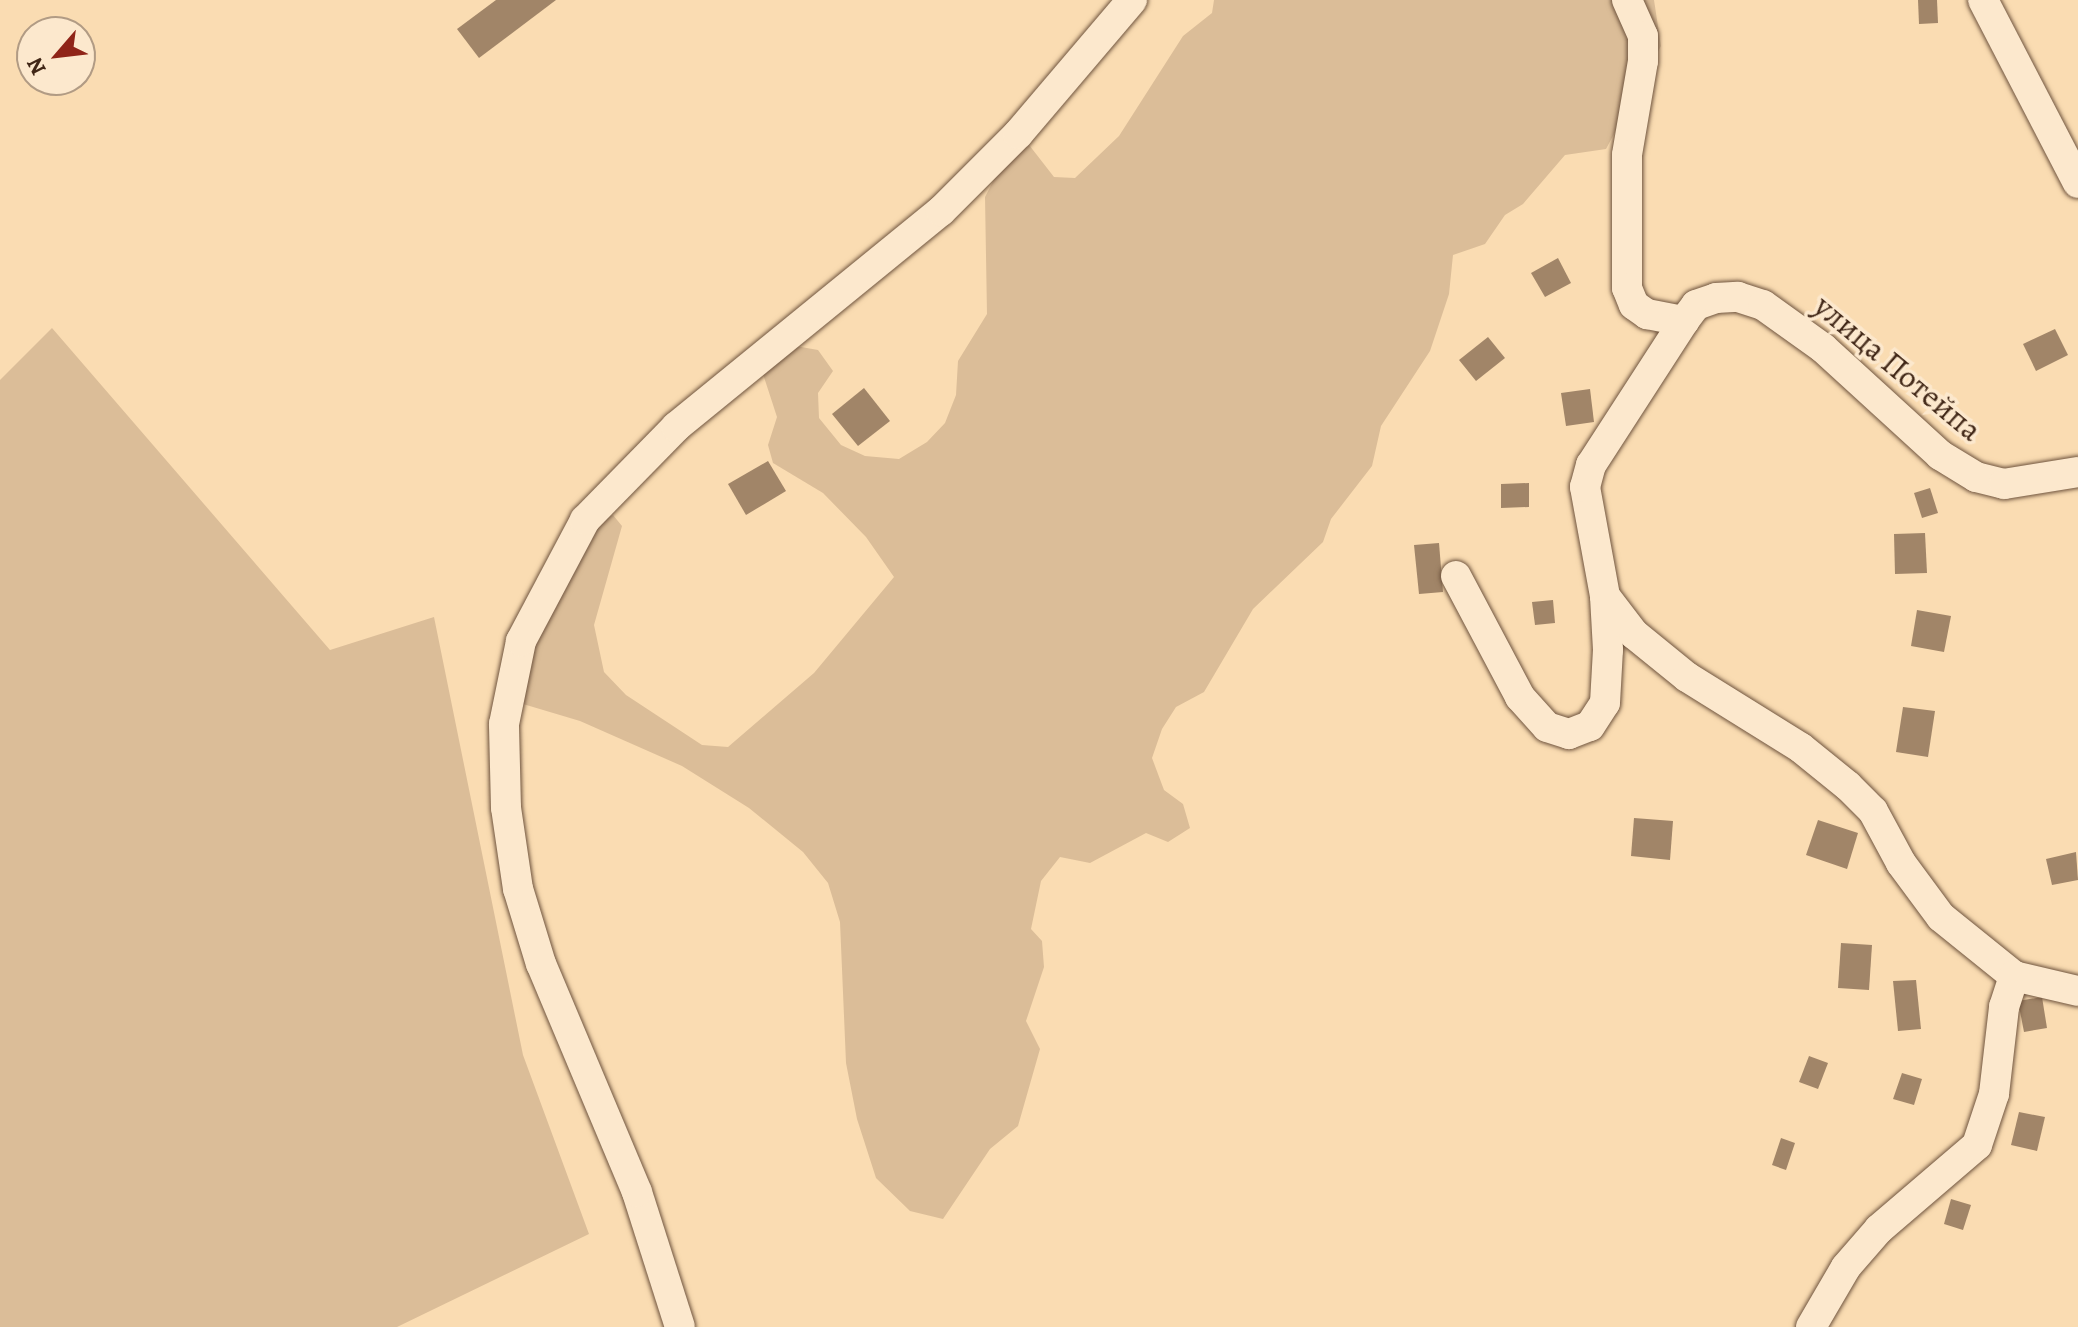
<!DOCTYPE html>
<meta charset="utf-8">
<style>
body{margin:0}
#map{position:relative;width:2078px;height:1327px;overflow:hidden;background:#fadcb2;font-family:Alegreya,serif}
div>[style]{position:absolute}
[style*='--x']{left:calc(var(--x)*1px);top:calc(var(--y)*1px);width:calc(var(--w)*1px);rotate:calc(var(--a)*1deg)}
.green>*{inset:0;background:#dbbd98}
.building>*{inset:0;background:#a18568}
.roads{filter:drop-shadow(0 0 2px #6f543e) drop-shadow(0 0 2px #6f543e)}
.minor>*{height:30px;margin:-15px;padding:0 15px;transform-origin:15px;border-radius:15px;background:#fce8cd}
span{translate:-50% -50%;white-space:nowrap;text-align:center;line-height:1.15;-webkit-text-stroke:7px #fce8cd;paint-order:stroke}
.street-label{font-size:32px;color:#412717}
.north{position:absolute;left:16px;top:16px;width:80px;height:80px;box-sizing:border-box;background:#fce8cd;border:2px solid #b19b84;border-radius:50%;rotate:242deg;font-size:22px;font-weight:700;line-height:32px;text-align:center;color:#412717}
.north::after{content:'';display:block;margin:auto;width:28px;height:36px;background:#8f2418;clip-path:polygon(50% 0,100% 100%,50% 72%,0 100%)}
</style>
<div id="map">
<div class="green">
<i style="clip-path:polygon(1214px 0,1654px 0,1661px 46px,1606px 149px,1565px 155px,1523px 204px,1505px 215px,1485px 244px,1453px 255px,1449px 294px,1430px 351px,1381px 426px,1372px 466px,1331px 519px,1323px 542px,1253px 609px,1204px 692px,1176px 707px,1162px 729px,1152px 758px,1164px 790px,1183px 804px,1190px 828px,1168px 842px,1146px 833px,1090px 863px,1060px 857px,1041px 881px,1031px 929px,1042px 941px,1044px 967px,1026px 1021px,1040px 1049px,1018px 1126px,990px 1149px,943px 1219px,910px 1211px,876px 1178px,857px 1119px,846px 1063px,840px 922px,828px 883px,803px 852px,749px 808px,682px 766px,580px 721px,513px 701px,530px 634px,597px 523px,613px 515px,622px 526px,594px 625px,604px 672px,626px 695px,702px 745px,728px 747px,814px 673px,894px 577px,866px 537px,823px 493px,773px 463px,768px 445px,777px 417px,762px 371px,790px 345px,818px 350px,833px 371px,818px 393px,819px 418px,841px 445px,865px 456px,899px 459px,927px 442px,945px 423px,956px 395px,958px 361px,987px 314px,985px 197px,1001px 166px,1026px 141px,1054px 177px,1075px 178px,1119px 136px,1183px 36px,1212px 13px)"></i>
<i style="clip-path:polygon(52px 328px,330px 650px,434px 617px,523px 1055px,589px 1234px,397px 1327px,0 1327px,0 380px)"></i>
</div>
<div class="building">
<i style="clip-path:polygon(496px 0,556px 0,479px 58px,457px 29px)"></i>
<i style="clip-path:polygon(1918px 0,1937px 0,1938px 23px,1919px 24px)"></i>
<i style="clip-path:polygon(1558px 258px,1571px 283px,1545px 297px,1531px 273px)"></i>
<i style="clip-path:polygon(2055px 329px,2068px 355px,2036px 371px,2023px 344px)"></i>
<i style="clip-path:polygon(1488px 337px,1505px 358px,1476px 381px,1459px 360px)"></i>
<i style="clip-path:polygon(864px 388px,890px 421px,858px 446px,832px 414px)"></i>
<i style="clip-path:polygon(1590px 389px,1594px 422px,1566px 426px,1561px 393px)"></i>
<i style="clip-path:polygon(768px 461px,786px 491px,746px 515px,728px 484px)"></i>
<i style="clip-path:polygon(1529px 483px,1529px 507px,1501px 508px,1501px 484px)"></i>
<i style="clip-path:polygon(1930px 488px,1938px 513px,1922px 518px,1914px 493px)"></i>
<i style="clip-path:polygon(1925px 533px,1927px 573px,1895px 574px,1894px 534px)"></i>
<i style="clip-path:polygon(1439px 543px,1443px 592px,1419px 594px,1414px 545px)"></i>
<i style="clip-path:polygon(1553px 600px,1555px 623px,1535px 625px,1532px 602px)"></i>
<i style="clip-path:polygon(1917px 610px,1951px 616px,1944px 652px,1911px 646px)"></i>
<i style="clip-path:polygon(1903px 707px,1935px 711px,1928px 757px,1896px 752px)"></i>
<i style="clip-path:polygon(1634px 818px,1673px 821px,1670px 860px,1631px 856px)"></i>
<i style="clip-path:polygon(1818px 820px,1858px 833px,1847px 869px,1806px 855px)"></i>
<i style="clip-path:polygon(2076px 852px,2078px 880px,2052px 885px,2046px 859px)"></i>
<i style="clip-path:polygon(1841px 943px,1872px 945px,1869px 990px,1838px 988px)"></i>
<i style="clip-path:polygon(1916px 980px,1921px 1029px,1898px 1031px,1893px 981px)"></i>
<i style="clip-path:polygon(2042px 997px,2047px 1028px,2024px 1032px,2018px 1001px)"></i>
<i style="clip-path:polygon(1809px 1056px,1828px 1063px,1818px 1089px,1799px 1082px)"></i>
<i style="clip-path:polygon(1902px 1073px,1922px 1079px,1914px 1105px,1893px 1099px)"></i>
<i style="clip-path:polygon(2019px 1112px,2045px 1117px,2037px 1151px,2011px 1145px)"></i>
<i style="clip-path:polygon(1781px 1138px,1795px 1143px,1786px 1170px,1772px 1165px)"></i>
<i style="clip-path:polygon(1951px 1199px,1971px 1205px,1963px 1230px,1944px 1224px)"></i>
</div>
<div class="roads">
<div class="minor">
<i style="--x:1627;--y:0;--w:39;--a:66"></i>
<i style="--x:1643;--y:36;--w:25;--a:90"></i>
<i style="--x:1643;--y:61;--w:95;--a:99.7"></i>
<i style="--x:1627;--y:155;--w:133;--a:90"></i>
<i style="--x:1627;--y:288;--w:18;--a:68"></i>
<i style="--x:1634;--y:305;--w:16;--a:35"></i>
<i style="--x:1647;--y:314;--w:38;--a:11"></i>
<i style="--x:1983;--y:0;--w:206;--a:62.6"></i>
<i style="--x:1456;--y:576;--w:137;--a:62.1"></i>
<i style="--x:1520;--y:697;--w:40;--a:48"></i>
<i style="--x:1547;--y:727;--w:23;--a:18"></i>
<i style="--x:1569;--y:734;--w:22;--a:-21"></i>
<i style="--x:1590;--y:726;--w:27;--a:-57"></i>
<i style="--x:1605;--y:703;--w:53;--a:-86.8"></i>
<i style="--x:1608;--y:650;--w:54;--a:-93.2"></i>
<i style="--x:1605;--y:596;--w:111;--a:-100.4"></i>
<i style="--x:1585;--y:487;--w:23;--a:-75"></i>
<i style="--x:1591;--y:465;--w:171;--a:-57.1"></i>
<i style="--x:1684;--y:321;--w:20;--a:-53"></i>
<i style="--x:1696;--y:305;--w:21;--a:-19"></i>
<i style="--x:1716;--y:298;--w:22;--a:-3"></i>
<i style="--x:1738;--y:297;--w:26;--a:18"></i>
<i style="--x:1763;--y:305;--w:74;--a:35.6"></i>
<i style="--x:1823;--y:348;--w:159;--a:42.4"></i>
<i style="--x:1940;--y:455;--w:42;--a:31.4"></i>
<i style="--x:1976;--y:477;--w:29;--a:14"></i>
<i style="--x:2004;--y:484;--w:75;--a:-9.2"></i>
<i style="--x:1605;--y:596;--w:48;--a:52.7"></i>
<i style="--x:1634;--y:634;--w:68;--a:39.1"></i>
<i style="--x:1687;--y:677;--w:134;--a:31.9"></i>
<i style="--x:1801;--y:748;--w:60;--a:39"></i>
<i style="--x:1848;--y:786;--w:35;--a:45"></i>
<i style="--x:1873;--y:811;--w:59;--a:61.7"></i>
<i style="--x:1901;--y:863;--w:67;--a:53.5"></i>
<i style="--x:1941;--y:917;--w:94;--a:38.9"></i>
<i style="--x:2014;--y:976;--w:66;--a:13.2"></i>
<i style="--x:680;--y:1327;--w:142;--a:-107.7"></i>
<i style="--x:637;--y:1192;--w:247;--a:-112.8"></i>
<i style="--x:541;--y:964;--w:78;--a:-107"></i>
<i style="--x:518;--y:889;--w:82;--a:-98.4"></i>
<i style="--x:506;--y:808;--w:84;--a:-91.4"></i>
<i style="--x:504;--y:724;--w:85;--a:-78.4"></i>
<i style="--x:521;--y:641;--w:137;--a:-62.1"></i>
<i style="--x:585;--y:520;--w:130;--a:-45.6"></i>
<i style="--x:676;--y:427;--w:342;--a:-39.2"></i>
<i style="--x:941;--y:211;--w:109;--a:-45"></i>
<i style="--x:1018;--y:134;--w:176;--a:-49.6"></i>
<i style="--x:1811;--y:1327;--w:69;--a:-59.7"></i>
<i style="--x:1846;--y:1267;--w:50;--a:-49"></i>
<i style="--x:1879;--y:1229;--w:129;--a:-40.6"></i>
<i style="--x:1977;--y:1145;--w:54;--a:-71.6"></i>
<i style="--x:1994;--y:1094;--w:88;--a:-83.4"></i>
<i style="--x:2004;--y:1007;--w:33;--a:-72"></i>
</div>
</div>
<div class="street-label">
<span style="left:1898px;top:368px;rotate:40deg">улица Потейпа</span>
</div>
<div class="north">N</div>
</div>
